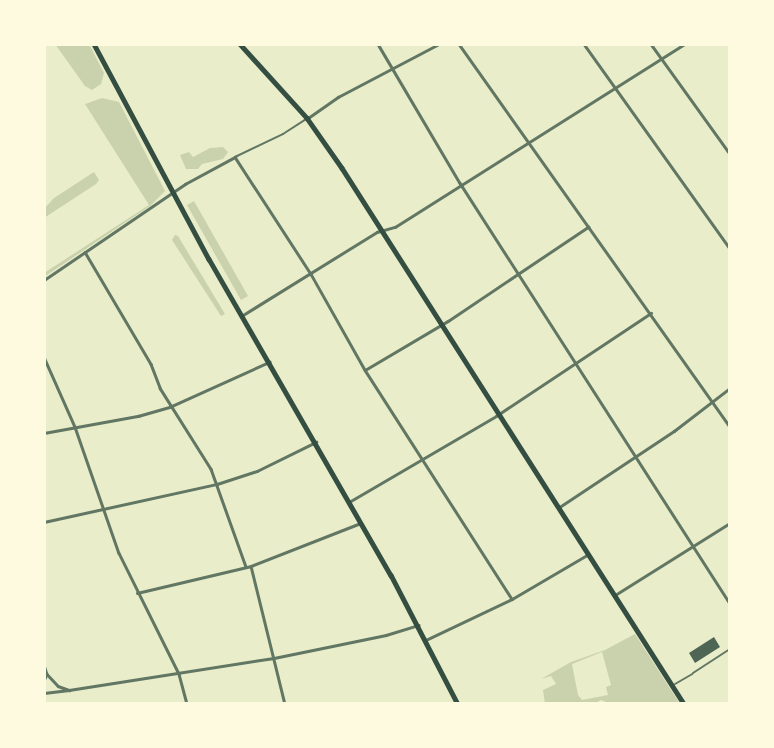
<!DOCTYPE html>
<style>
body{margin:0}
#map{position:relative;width:774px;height:748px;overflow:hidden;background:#e9edc9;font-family:"Sofia Sans Condensed",sans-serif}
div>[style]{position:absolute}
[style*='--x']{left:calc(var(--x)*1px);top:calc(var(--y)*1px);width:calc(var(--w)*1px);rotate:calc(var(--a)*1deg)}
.green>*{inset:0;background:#cad2ad}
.building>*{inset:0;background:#4f6655}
.service>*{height:2px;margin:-1px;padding:0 1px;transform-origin:1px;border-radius:1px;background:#617663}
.minor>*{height:2.5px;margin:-1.25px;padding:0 1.25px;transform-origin:1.25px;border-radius:1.25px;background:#617663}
.trunk>*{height:4.5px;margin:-2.25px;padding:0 2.25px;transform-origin:2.25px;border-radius:2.25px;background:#344e41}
span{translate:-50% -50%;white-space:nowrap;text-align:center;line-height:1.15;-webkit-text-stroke:5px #fefae0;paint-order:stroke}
.frame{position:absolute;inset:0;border:46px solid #fefae0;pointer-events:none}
</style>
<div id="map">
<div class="green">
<i style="clip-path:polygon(55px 44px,89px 44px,104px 73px,101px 84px,92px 90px,85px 86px)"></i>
<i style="clip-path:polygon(102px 98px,119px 102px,165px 191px,150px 206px,44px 277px,44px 273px,149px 205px,85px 104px)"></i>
<i style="clip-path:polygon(223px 147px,228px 152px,223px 159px,202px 164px,198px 169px,186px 169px,180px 155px,189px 152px,193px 157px,210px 148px)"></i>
<i style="clip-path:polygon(94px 172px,99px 180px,96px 184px,44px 218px,44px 209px,54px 198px)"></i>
<i style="clip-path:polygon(194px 201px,248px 296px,241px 300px,187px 205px)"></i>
<i style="clip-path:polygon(175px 235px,178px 236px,225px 314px,221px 316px,172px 240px)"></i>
<i style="clip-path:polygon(evenodd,635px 634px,680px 704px,611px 704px,601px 700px,594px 704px,545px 704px,543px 690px,556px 684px,551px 676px,541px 679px,571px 662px,605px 650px,635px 634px,602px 652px,611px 685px,606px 687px,608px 695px,582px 700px,578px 695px,572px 664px,602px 652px)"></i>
</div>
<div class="building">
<i style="clip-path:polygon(714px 637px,720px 647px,695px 663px,689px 653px)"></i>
</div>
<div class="service">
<i style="--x:235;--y:157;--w:53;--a:-25.6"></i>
<i style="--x:283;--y:134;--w:27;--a:-33"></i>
<i style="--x:693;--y:673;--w:44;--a:-33"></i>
<i style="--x:675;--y:684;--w:20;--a:-30"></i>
</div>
<div class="minor">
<i style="--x:378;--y:44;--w:161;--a:59.5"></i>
<i style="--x:460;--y:183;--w:499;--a:57.3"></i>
<i style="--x:459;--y:44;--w:469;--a:54.7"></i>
<i style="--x:584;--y:44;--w:252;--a:54.5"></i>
<i style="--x:651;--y:44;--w:135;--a:54.3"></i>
<i style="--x:308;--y:118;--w:37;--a:-35"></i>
<i style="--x:338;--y:97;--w:114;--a:-27.7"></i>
<i style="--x:85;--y:252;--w:130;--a:59.5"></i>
<i style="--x:151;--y:364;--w:26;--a:69"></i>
<i style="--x:160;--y:388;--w:96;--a:57.8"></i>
<i style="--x:211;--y:469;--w:104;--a:70.3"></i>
<i style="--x:44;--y:280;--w:171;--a:-34.2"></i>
<i style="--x:185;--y:184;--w:57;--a:-28.4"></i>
<i style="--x:235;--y:157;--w:140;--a:57"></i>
<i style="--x:311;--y:274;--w:110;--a:60.6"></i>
<i style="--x:365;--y:370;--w:272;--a:57.3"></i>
<i style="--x:243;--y:315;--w:158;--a:-31.8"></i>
<i style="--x:377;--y:232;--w:19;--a:-16"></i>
<i style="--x:395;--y:227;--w:342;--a:-32.3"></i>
<i style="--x:44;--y:357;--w:77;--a:66.1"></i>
<i style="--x:75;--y:427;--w:133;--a:70.8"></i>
<i style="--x:119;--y:553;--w:135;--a:63.6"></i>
<i style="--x:179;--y:674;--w:31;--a:75"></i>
<i style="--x:365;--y:370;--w:96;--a:-30.6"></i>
<i style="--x:448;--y:321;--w:169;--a:-33.9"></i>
<i style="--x:44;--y:433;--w:96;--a:-10.3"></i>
<i style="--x:138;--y:416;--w:35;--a:-16"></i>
<i style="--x:172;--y:406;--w:107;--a:-24.4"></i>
<i style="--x:349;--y:502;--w:170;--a:-30.3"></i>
<i style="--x:496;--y:416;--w:186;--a:-33.6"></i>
<i style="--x:561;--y:506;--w:136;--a:-33.6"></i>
<i style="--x:674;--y:431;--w:71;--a:-37.5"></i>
<i style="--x:44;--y:522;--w:177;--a:-12.4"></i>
<i style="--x:217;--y:484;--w:42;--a:-18"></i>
<i style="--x:257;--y:471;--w:66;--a:-26.2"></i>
<i style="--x:251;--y:566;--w:142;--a:76.2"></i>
<i style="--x:137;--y:593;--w:117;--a:-13.3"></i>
<i style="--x:251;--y:566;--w:118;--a:-21.4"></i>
<i style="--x:615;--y:595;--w:136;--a:-32.1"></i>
<i style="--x:426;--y:640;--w:95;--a:-25.5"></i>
<i style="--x:512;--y:599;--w:87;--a:-30.4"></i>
<i style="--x:44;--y:665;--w:9;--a:72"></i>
<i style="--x:47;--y:674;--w:8;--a:113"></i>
<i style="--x:47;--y:674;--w:16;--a:47"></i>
<i style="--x:58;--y:686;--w:12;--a:20"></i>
<i style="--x:69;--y:690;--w:207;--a:-8.9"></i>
<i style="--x:274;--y:658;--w:114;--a:-11.6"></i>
<i style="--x:386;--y:635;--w:34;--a:-17"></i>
<i style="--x:44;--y:693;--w:25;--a:-7"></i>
</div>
<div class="trunk">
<i style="--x:94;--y:44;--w:244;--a:61.9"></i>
<i style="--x:209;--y:259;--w:365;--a:60.1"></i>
<i style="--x:391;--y:575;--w:145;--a:62.6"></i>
<i style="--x:240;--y:44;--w:100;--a:47.8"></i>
<i style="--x:307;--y:118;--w:61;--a:55"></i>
<i style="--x:342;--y:168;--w:636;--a:57.46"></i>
</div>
<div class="frame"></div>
</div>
